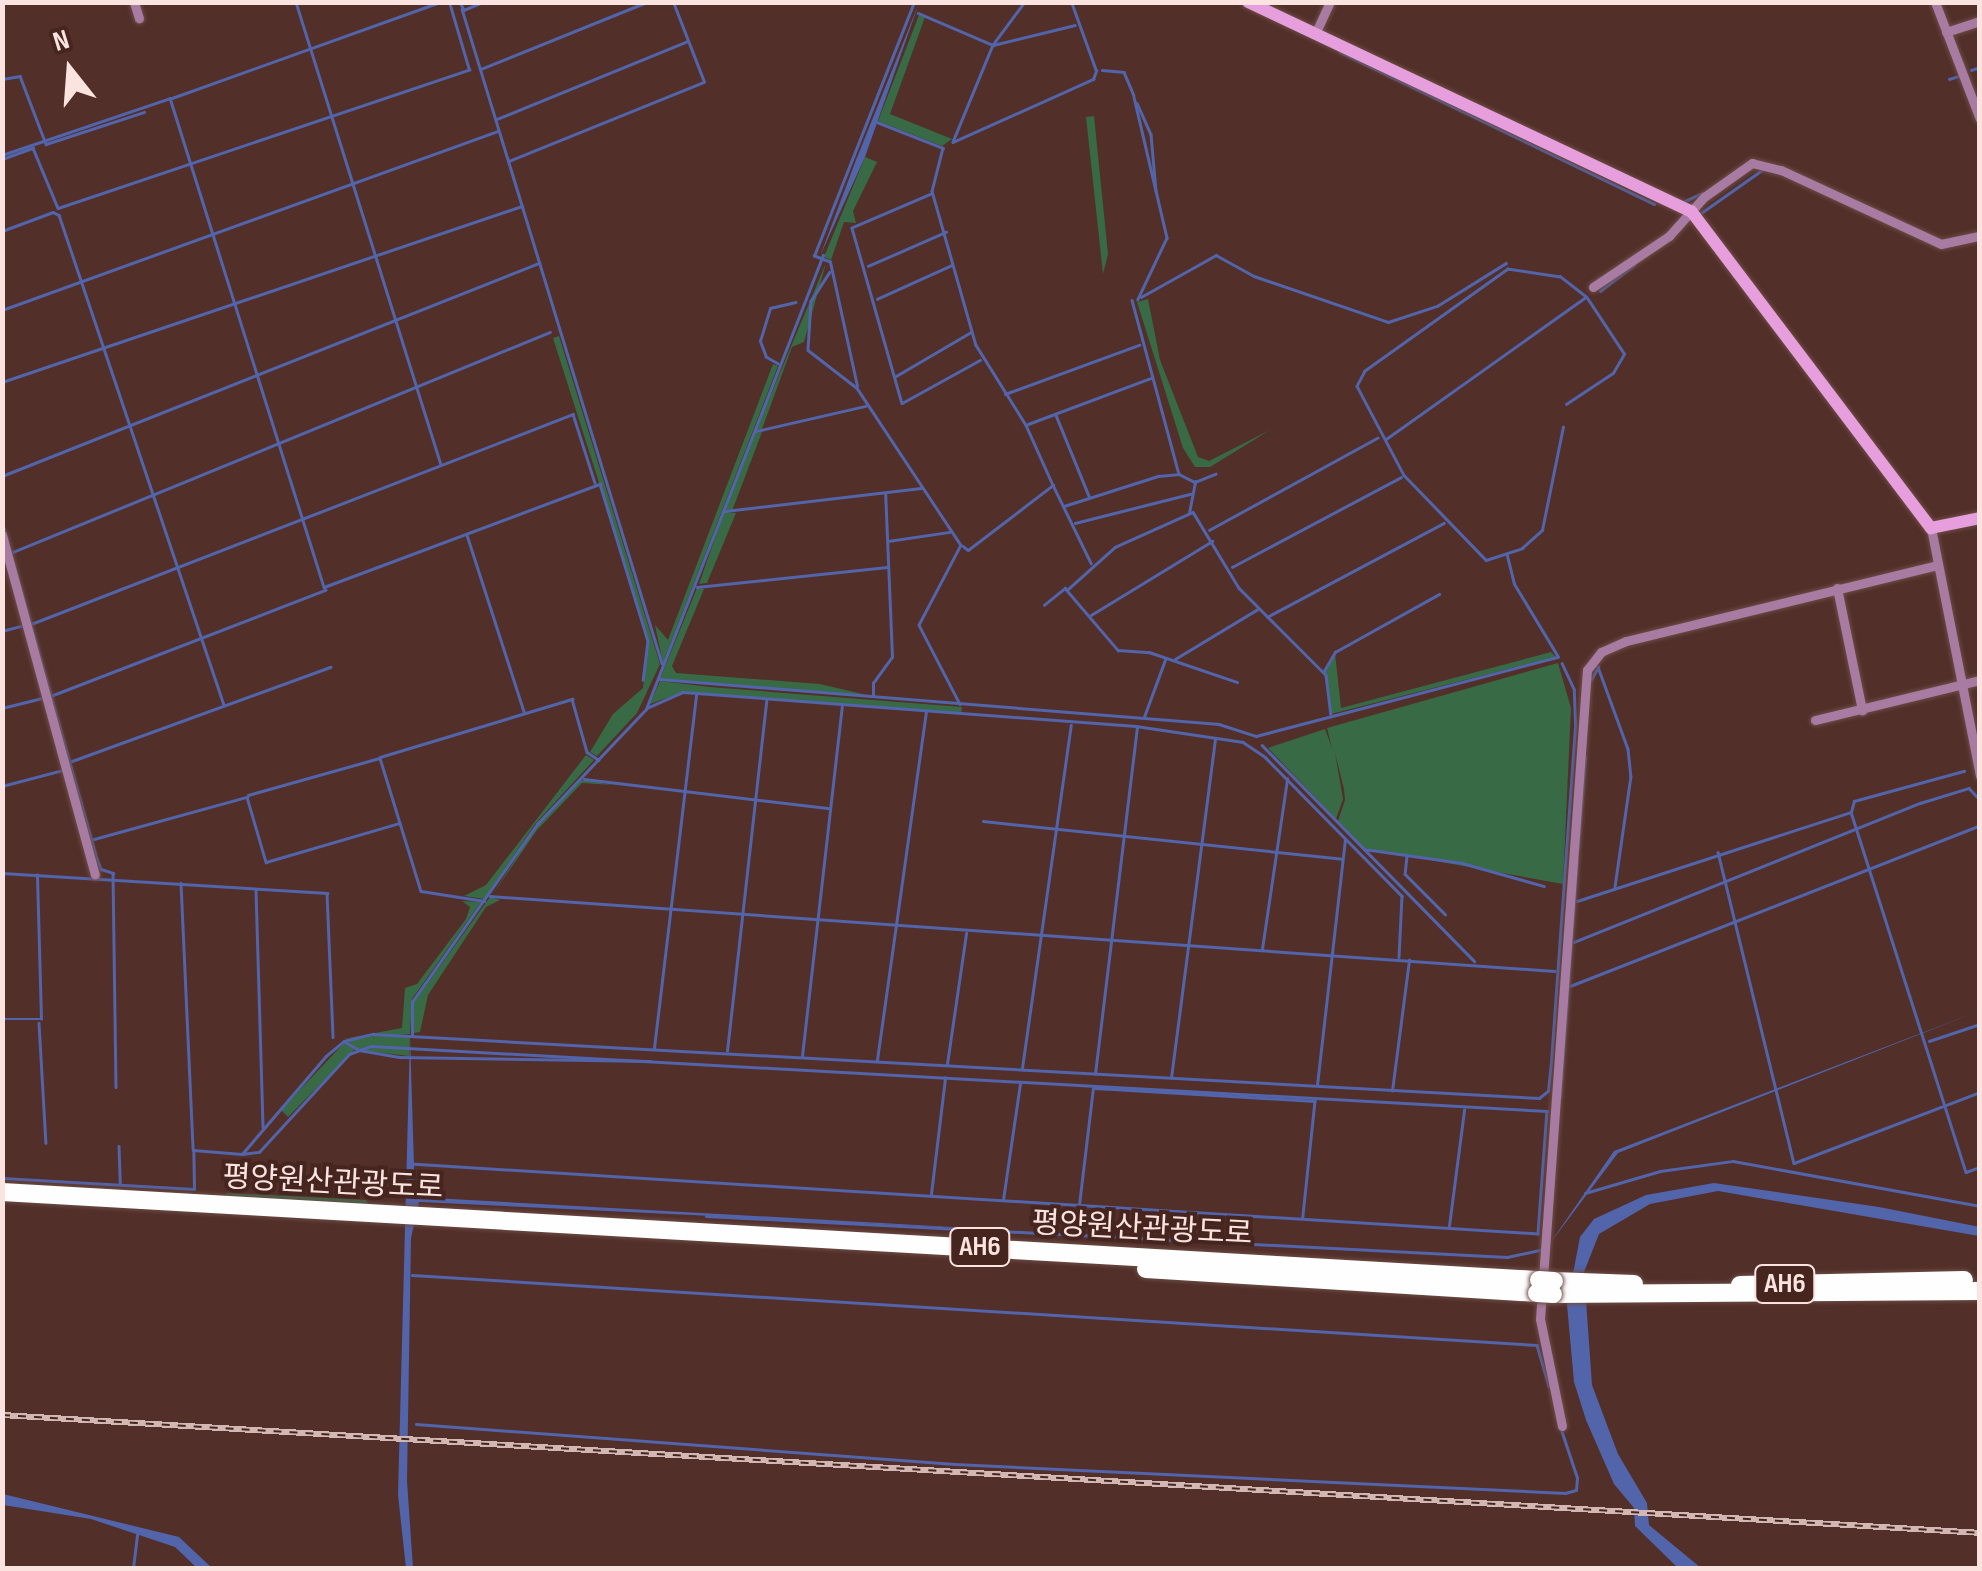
<!DOCTYPE html>
<meta charset="utf-8">
<style>
body{margin:0}
#map{position:relative;width:1982px;height:1571px;overflow:hidden;background:#522f29;font-family:"Sofia Sans Condensed","Noto Sans KR",sans-serif}
div>[style]{position:absolute}
[style*='--x']{left:calc(var(--x)*1px);top:calc(var(--y)*1px);width:calc(var(--w)*1px);rotate:calc(var(--a)*1deg)}
.green>*{inset:0;background:#376a45}
.water>*{inset:0;background:#5264aa}
.stream>*{height:2.5px;margin:-1.25px;padding:0 1.25px;transform-origin:1.25px;border-radius:1.25px;background:#5264aa}
.roads{filter:drop-shadow(0 0 2px #6d4c46) drop-shadow(0 0 2px #6d4c46)}
.street>*{height:9px;margin:-4.5px;padding:0 4.5px;transform-origin:4.5px;border-radius:4.5px;background:#a87ba2}
.secondary>*{height:12px;margin:-6px;padding:0 6px;transform-origin:6px;border-radius:6px;background:#e69edd}
.highway>*{height:18px;margin:-9px;padding:0 9px;transform-origin:9px;border-radius:9px;background:#fefefe}
.rail>*{height:6px;margin-top:-3px;transform-origin:0;background:repeating-linear-gradient(90deg,#47251f 0 8px,#d2b7b3 0 16px);box-sizing:border-box;border-block:2px solid #d2b7b3}
.bridges{filter:drop-shadow(0 0 2px #6d4c46) drop-shadow(0 0 2px #6d4c46)}
.highway-bridge>*{height:18px;margin:-9px;padding:0 9px;transform-origin:9px;border-radius:9px;background:#fefefe}
span{translate:-50% -50%;white-space:nowrap;text-align:center;line-height:1.15;-webkit-text-stroke:8px #47251f;paint-order:stroke}
.shield-label span{padding:2px 8px;background:#47251f;border:2px solid;border-radius:8px;-webkit-text-stroke-width:0}
.shield-label{font-size:28px;color:#fbe3df;font-weight:700}
.street-label{font-size:30px;color:#fbe3df}
.frame{position:absolute;inset:0;border:5px solid #fbe3df;pointer-events:none}
.north{position:absolute;left:20px;top:20px;width:100px;height:100px;-webkit-text-stroke:8px #47251f;paint-order:stroke;rotate:343deg;font-size:28px;font-weight:700;line-height:40px;text-align:center;color:#fbe3df}
.north::after{content:'';display:block;margin:auto;width:35px;height:45px;background:#fbe3df;clip-path:polygon(50% 0,100% 100%,50% 72%,0 100%)}
</style>
<div id="map">
<div class="green">
<i style="clip-path:polygon(919px 15px,925px 17px,890px 114px,952px 139px,942px 146px,878px 121px)"></i>
<i style="clip-path:polygon(1094px 116px,1108px 254px,1103px 274px,1086px 117px)"></i>
<i style="clip-path:polygon(865px 157px,877px 162px,853px 211px,856px 223px,844px 222px,831px 260px,824px 257px)"></i>
<i style="clip-path:polygon(826px 263px,804px 342px,792px 347px,762px 429px,756px 430px)"></i>
<i style="clip-path:polygon(1148px 299px,1160px 360px,1198px 457px,1209px 461px,1270px 430px,1210px 467px,1195px 467px,1183px 448px,1137px 302px)"></i>
<i style="clip-path:polygon(559px 336px,660px 664px,637px 713px,597px 756px,590px 752px,613px 714px,643px 688px,649px 640px,553px 338px)"></i>
<i style="clip-path:polygon(773px 364px,778px 366px,663px 663px,655px 625px,668px 640px)"></i>
<i style="clip-path:polygon(762px 432px,732px 511px,725px 510px,755px 433px)"></i>
<i style="clip-path:polygon(724px 512px,736px 513px,707px 583px,699px 584px)"></i>
<i style="clip-path:polygon(697px 588px,704px 589px,672px 666px,676px 673px,820px 684px,871px 696px,660px 679px)"></i>
<i style="clip-path:polygon(1551px 652px,1556px 657px,1331px 714px,1324px 672px,1335px 653px,1341px 708px)"></i>
<i style="clip-path:polygon(1558px 663px,1571px 708px,1563px 884px,1364px 848px,1338px 821px,1345px 800px,1344px 789px,1335px 753px,1343px 799px,1336px 819px,1268px 748px,1325px 729px,1332px 748px,1327px 728px)"></i>
<i style="clip-path:polygon(660px 681px,710px 687px,962px 707px,961px 714px,683px 692px,650px 704px)"></i>
<i style="clip-path:polygon(586px 755px,594px 760px,535px 824px,484px 899px,464px 896px,486px 885px)"></i>
<i style="clip-path:polygon(581px 780px,613px 785px,582px 783px,537px 830px,493px 894px,537px 825px)"></i>
<i style="clip-path:polygon(490px 897px,500px 900px,486px 907px,428px 995px,420px 1032px,414px 1033px,414px 1002px)"></i>
<i style="clip-path:polygon(462px 901px,481px 902px,412px 999px,410px 1034px,343px 1039px,402px 1028px,405px 988px,417px 984px,466px 919px,470px 907px)"></i>
<i style="clip-path:polygon(373px 1035px,410px 1036px,409px 1056px,359px 1050px,347px 1041px)"></i>
<i style="clip-path:polygon(345px 1042px,355px 1049px,288px 1117px,281px 1110px)"></i>
<i style="clip-path:polygon(227px 1193px,366px 1200px,370px 1206px,224px 1197px)"></i>
</div>
<div class="water">
<i style="clip-path:polygon(919px 3px,865px 157px,820px 256px,856px 160px)"></i>
<i style="clip-path:polygon(1979px 1011px,1618px 1153px,1548px 1246px,1614px 1151px)"></i>
<i style="clip-path:polygon(410px 1036px,415px 1197px,1024px 1231px,419px 1202px,411px 1238px,407px 1481px,413px 1568px,406px 1568px,398px 1495px)"></i>
<i style="clip-path:polygon(1714px 1183px,1879px 1207px,1980px 1227px,1979px 1236px,1718px 1191px,1650px 1204px,1599px 1234px,1584px 1272px,1592px 1385px,1618px 1454px,1647px 1503px,1649px 1525px,1701px 1568px,1678px 1568px,1635px 1526px,1634px 1508px,1614px 1484px,1586px 1420px,1574px 1382px,1567px 1305px,1580px 1237px,1594px 1219px,1646px 1195px)"></i>
<i style="clip-path:polygon(3px 1494px,179px 1537px,212px 1568px,197px 1568px,175px 1547px,91px 1519px,3px 1505px)"></i>
</div>
<div class="stream">
<i style="--x:296;--y:2;--w:484;--a:72.6"></i>
<i style="--x:460;--y:2;--w:9;--a:63"></i>
<i style="--x:464;--y:10;--w:21;--a:-23"></i>
<i style="--x:1025;--y:2;--w:54;--a:126.7"></i>
<i style="--x:993;--y:45;--w:105;--a:112.4"></i>
<i style="--x:953;--y:142;--w:154;--a:-24.2"></i>
<i style="--x:1093;--y:79;--w:9;--a:-69"></i>
<i style="--x:1096;--y:71;--w:73;--a:-109.9"></i>
<i style="--x:462;--y:9;--w:684;--a:73"></i>
<i style="--x:918;--y:13;--w:82;--a:23.1"></i>
<i style="--x:993;--y:45;--w:84;--a:-13.7"></i>
<i style="--x:1340;--y:52;--w:349;--a:25.8"></i>
<i style="--x:481;--y:69;--w:179;--a:-22"></i>
<i style="--x:1102;--y:70;--w:22;--a:5"></i>
<i style="--x:1124;--y:72;--w:25;--a:67"></i>
<i style="--x:1971;--y:70;--w:9;--a:-18"></i>
<i style="--x:2;--y:79;--w:18;--a:-9"></i>
<i style="--x:20;--y:76;--w:73;--a:69.1"></i>
<i style="--x:46;--y:144;--w:103;--a:-18.1"></i>
<i style="--x:1949;--y:79;--w:10;--a:-17"></i>
<i style="--x:1134;--y:97;--w:145;--a:76.8"></i>
<i style="--x:1167;--y:238;--w:68;--a:115.4"></i>
<i style="--x:172;--y:98;--w:285;--a:-19.7"></i>
<i style="--x:1137;--y:103;--w:34;--a:66"></i>
<i style="--x:1151;--y:134;--w:57;--a:85"></i>
<i style="--x:497;--y:119;--w:206;--a:-22.2"></i>
<i style="--x:877;--y:122;--w:71;--a:21.5"></i>
<i style="--x:943;--y:148;--w:44;--a:104.3"></i>
<i style="--x:932;--y:191;--w:160;--a:74.1"></i>
<i style="--x:976;--y:345;--w:94;--a:58"></i>
<i style="--x:1026;--y:425;--w:66;--a:65.8"></i>
<i style="--x:2;--y:155;--w:177;--a:-18.7"></i>
<i style="--x:170;--y:98;--w:513;--a:72.52"></i>
<i style="--x:324;--y:587;--w:295;--a:-20.5"></i>
<i style="--x:600;--y:484;--w:164;--a:73"></i>
<i style="--x:648;--y:641;--w:39;--a:97"></i>
<i style="--x:2;--y:159;--w:33;--a:-20"></i>
<i style="--x:33;--y:148;--w:65;--a:67.4"></i>
<i style="--x:58;--y:208;--w:434;--a:-18.6"></i>
<i style="--x:469;--y:70;--w:71;--a:-106.4"></i>
<i style="--x:509;--y:161;--w:210;--a:-22.1"></i>
<i style="--x:704;--y:82;--w:86;--a:-111.2"></i>
<i style="--x:931;--y:194;--w:86;--a:156.7"></i>
<i style="--x:852;--y:228;--w:182;--a:74.1"></i>
<i style="--x:902;--y:403;--w:89;--a:-28.9"></i>
<i style="--x:1683;--y:202;--w:21;--a:-25"></i>
<i style="--x:1701;--y:213;--w:75;--a:-35.2"></i>
<i style="--x:2;--y:231;--w:54;--a:-20.4"></i>
<i style="--x:53;--y:212;--w:7;--a:27"></i>
<i style="--x:59;--y:215;--w:517;--a:71.39"></i>
<i style="--x:868;--y:266;--w:85;--a:-23.6"></i>
<i style="--x:830;--y:272;--w:35;--a:123"></i>
<i style="--x:811;--y:301;--w:49;--a:93.5"></i>
<i style="--x:808;--y:350;--w:62;--a:37.8"></i>
<i style="--x:857;--y:388;--w:188;--a:56.5"></i>
<i style="--x:961;--y:545;--w:90;--a:117.7"></i>
<i style="--x:919;--y:625;--w:89;--a:62.6"></i>
<i style="--x:1600;--y:291;--w:43;--a:-37.4"></i>
<i style="--x:1141;--y:297;--w:86;--a:-29.2"></i>
<i style="--x:1216;--y:255;--w:43;--a:28.9"></i>
<i style="--x:1254;--y:276;--w:142;--a:18.9"></i>
<i style="--x:1388;--y:322;--w:52;--a:-18.1"></i>
<i style="--x:1437;--y:306;--w:81;--a:-31.9"></i>
<i style="--x:877;--y:299;--w:82;--a:-24.4"></i>
<i style="--x:1132;--y:300;--w:180;--a:74.9"></i>
<i style="--x:2;--y:310;--w:527;--a:-19.84"></i>
<i style="--x:778;--y:364;--w:14;--a:-150"></i>
<i style="--x:766;--y:357;--w:17;--a:-111"></i>
<i style="--x:760;--y:341;--w:34;--a:-73"></i>
<i style="--x:770;--y:308;--w:26;--a:-13"></i>
<i style="--x:896;--y:376;--w:87;--a:-30.4"></i>
<i style="--x:2;--y:382;--w:549;--a:-18.7"></i>
<i style="--x:857;--y:386;--w:127;--a:-102.3"></i>
<i style="--x:830;--y:262;--w:17;--a:-159"></i>
<i style="--x:814;--y:256;--w:273;--a:-68.5"></i>
<i style="--x:1005;--y:394;--w:143;--a:-20.1"></i>
<i style="--x:1566;--y:404;--w:56;--a:-33.4"></i>
<i style="--x:1613;--y:373;--w:22;--a:-60"></i>
<i style="--x:1624;--y:354;--w:67;--a:-123.5"></i>
<i style="--x:1056;--y:415;--w:87;--a:67.8"></i>
<i style="--x:1028;--y:424;--w:131;--a:-20.5"></i>
<i style="--x:756;--y:431;--w:112;--a:-12.9"></i>
<i style="--x:1386;--y:439;--w:245;--a:-35.4"></i>
<i style="--x:1586;--y:297;--w:33;--a:-142"></i>
<i style="--x:1560;--y:277;--w:53;--a:-171.3"></i>
<i style="--x:1508;--y:269;--w:176;--a:144.5"></i>
<i style="--x:1365;--y:371;--w:17;--a:118"></i>
<i style="--x:1357;--y:386;--w:101;--a:62.2"></i>
<i style="--x:1404;--y:475;--w:118;--a:46"></i>
<i style="--x:1486;--y:560;--w:38;--a:-18"></i>
<i style="--x:1522;--y:548;--w:27;--a:-42"></i>
<i style="--x:1542;--y:530;--w:105;--a:-78.5"></i>
<i style="--x:2;--y:476;--w:578;--a:-21.64"></i>
<i style="--x:1064;--y:506;--w:99;--a:-17.7"></i>
<i style="--x:1158;--y:476;--w:21;--a:-5"></i>
<i style="--x:1179;--y:474;--w:18;--a:27"></i>
<i style="--x:725;--y:511;--w:197;--a:-6.7"></i>
<i style="--x:1189;--y:513;--w:32;--a:-79"></i>
<i style="--x:1195;--y:482;--w:22;--a:-22"></i>
<i style="--x:2;--y:521;--w:351;--a:74.3"></i>
<i style="--x:97;--y:859;--w:11;--a:68"></i>
<i style="--x:101;--y:869;--w:13;--a:18"></i>
<i style="--x:113;--y:873;--w:214;--a:89.2"></i>
<i style="--x:1075;--y:523;--w:119;--a:-14.2"></i>
<i style="--x:1209;--y:530;--w:192;--a:-28.7"></i>
<i style="--x:467;--y:535;--w:185;--a:72.1"></i>
<i style="--x:888;--y:541;--w:62;--a:-8.4"></i>
<i style="--x:963;--y:546;--w:6;--a:39"></i>
<i style="--x:968;--y:550;--w:107;--a:-37.4"></i>
<i style="--x:1053;--y:485;--w:87;--a:64"></i>
<i style="--x:13;--y:552;--w:580;--a:-22.28"></i>
<i style="--x:1232;--y:567;--w:191;--a:-28"></i>
<i style="--x:697;--y:587;--w:191;--a:-6"></i>
<i style="--x:1067;--y:590;--w:64;--a:-41.9"></i>
<i style="--x:1115;--y:547;--w:85;--a:-24.2"></i>
<i style="--x:1193;--y:512;--w:89;--a:58.8"></i>
<i style="--x:1239;--y:588;--w:123;--a:45"></i>
<i style="--x:1326;--y:675;--w:39;--a:83"></i>
<i style="--x:1044;--y:605;--w:27;--a:-39"></i>
<i style="--x:1065;--y:588;--w:82;--a:49.5"></i>
<i style="--x:1118;--y:650;--w:31;--a:4"></i>
<i style="--x:1149;--y:652;--w:93;--a:18.8"></i>
<i style="--x:1091;--y:615;--w:142;--a:-31.4"></i>
<i style="--x:1267;--y:617;--w:200;--a:-28"></i>
<i style="--x:31;--y:624;--w:581;--a:-21.18"></i>
<i style="--x:573;--y:414;--w:72;--a:72.3"></i>
<i style="--x:2;--y:631;--w:23;--a:-15"></i>
<i style="--x:1175;--y:659;--w:97;--a:-31.1"></i>
<i style="--x:1324;--y:671;--w:22;--a:-60"></i>
<i style="--x:1335;--y:652;--w:119;--a:-29.1"></i>
<i style="--x:659;--y:679;--w:562;--a:4.59"></i>
<i style="--x:1219;--y:724;--w:39;--a:18"></i>
<i style="--x:1256;--y:736;--w:312;--a:-14.7"></i>
<i style="--x:1558;--y:657;--w:85;--a:-121.1"></i>
<i style="--x:1514;--y:584;--w:30;--a:-104"></i>
<i style="--x:1591;--y:680;--w:15;--a:-62"></i>
<i style="--x:1598;--y:667;--w:87;--a:69.9"></i>
<i style="--x:1628;--y:749;--w:27;--a:84"></i>
<i style="--x:1631;--y:776;--w:112;--a:98.2"></i>
<i style="--x:53;--y:695;--w:292;--a:-21.1"></i>
<i style="--x:873;--y:696;--w:13;--a:-90"></i>
<i style="--x:873;--y:683;--w:32;--a:-54"></i>
<i style="--x:892;--y:657;--w:164;--a:-92.4"></i>
<i style="--x:2;--y:708;--w:41;--a:-14"></i>
<i style="--x:647;--y:708;--w:39;--a:-24"></i>
<i style="--x:683;--y:692;--w:454;--a:4.3"></i>
<i style="--x:1136;--y:726;--w:108;--a:8.5"></i>
<i style="--x:1243;--y:742;--w:27;--a:34"></i>
<i style="--x:1265;--y:757;--w:195;--a:45.4"></i>
<i style="--x:1402;--y:896;--w:61;--a:92.8"></i>
<i style="--x:1144;--y:717;--w:61;--a:-69.8"></i>
<i style="--x:1262;--y:745;--w:303;--a:45.5"></i>
<i style="--x:380;--y:757;--w:201;--a:-16.8"></i>
<i style="--x:572;--y:699;--w:55;--a:74.2"></i>
<i style="--x:587;--y:752;--w:14;--a:34"></i>
<i style="--x:72;--y:761;--w:275;--a:-20"></i>
<i style="--x:584;--y:779;--w:247;--a:6.8"></i>
<i style="--x:2;--y:786;--w:63;--a:-14.7"></i>
<i style="--x:248;--y:795;--w:137;--a:-15.7"></i>
<i style="--x:380;--y:758;--w:139;--a:72.9"></i>
<i style="--x:421;--y:891;--w:64;--a:9"></i>
<i style="--x:1851;--y:812;--w:378;--a:72.3"></i>
<i style="--x:1966;--y:1172;--w:15;--a:-20"></i>
<i style="--x:983;--y:821;--w:361;--a:6"></i>
<i style="--x:94;--y:839;--w:159;--a:-15.4"></i>
<i style="--x:247;--y:797;--w:68;--a:73.7"></i>
<i style="--x:266;--y:862;--w:139;--a:-16.3"></i>
<i style="--x:1364;--y:849;--w:99;--a:8.1"></i>
<i style="--x:1462;--y:863;--w:85;--a:15.7"></i>
<i style="--x:1578;--y:849;--w:92;--a:-85.6"></i>
<i style="--x:1718;--y:852;--w:320;--a:76.3"></i>
<i style="--x:1794;--y:1163;--w:199;--a:-20.9"></i>
<i style="--x:1407;--y:856;--w:18;--a:96"></i>
<i style="--x:1405;--y:874;--w:57;--a:45"></i>
<i style="--x:2;--y:873;--w:326;--a:3.5"></i>
<i style="--x:327;--y:893;--w:144;--a:87.6"></i>
<i style="--x:181;--y:883;--w:266;--a:87.4"></i>
<i style="--x:256;--y:890;--w:237;--a:88.3"></i>
<i style="--x:490;--y:896;--w:1067;--a:4.03"></i>
<i style="--x:1577;--y:901;--w:288;--a:-18"></i>
<i style="--x:1851;--y:812;--w:11;--a:-75"></i>
<i style="--x:1854;--y:801;--w:114;--a:-15.3"></i>
<i style="--x:1574;--y:942;--w:373;--a:-21.9"></i>
<i style="--x:1920;--y:803;--w:51;--a:-17"></i>
<i style="--x:1969;--y:788;--w:16;--a:47"></i>
<i style="--x:1262;--y:949;--w:172;--a:-81.6"></i>
<i style="--x:1570;--y:986;--w:440;--a:-21.4"></i>
<i style="--x:2;--y:1019;--w:39;--a:0"></i>
<i style="--x:41;--y:1019;--w:144;--a:-91.6"></i>
<i style="--x:39;--y:1023;--w:120;--a:86.7"></i>
<i style="--x:412;--y:1036;--w:34;--a:-90"></i>
<i style="--x:412;--y:1002;--w:218;--a:-54.9"></i>
<i style="--x:537;--y:824;--w:158;--a:-46.5"></i>
<i style="--x:646;--y:709;--w:487;--a:-68.7"></i>
<i style="--x:344;--y:1041;--w:17;--a:31"></i>
<i style="--x:359;--y:1050;--w:42;--a:9.7"></i>
<i style="--x:400;--y:1057;--w:250;--a:0.9"></i>
<i style="--x:1929;--y:1041;--w:54;--a:-18.4"></i>
<i style="--x:654;--y:1048;--w:355;--a:-83.2"></i>
<i style="--x:727;--y:1051;--w:352;--a:-83.6"></i>
<i style="--x:802;--y:1056;--w:351;--a:-83.5"></i>
<i style="--x:877;--y:1060;--w:351;--a:-82"></i>
<i style="--x:947;--y:1064;--w:132;--a:-81.7"></i>
<i style="--x:1022;--y:1068;--w:346;--a:-81.9"></i>
<i style="--x:1095;--y:1074;--w:348;--a:-83.1"></i>
<i style="--x:1171;--y:1078;--w:342;--a:-82.6"></i>
<i style="--x:1317;--y:1085;--w:247;--a:-83.5"></i>
<i style="--x:1392;--y:1091;--w:132;--a:-82.6"></i>
<i style="--x:1560;--y:1098;--w:237;--a:-85.9"></i>
<i style="--x:119;--y:1146;--w:37;--a:88"></i>
<i style="--x:242;--y:1154;--w:17;--a:-7"></i>
<i style="--x:259;--y:1152;--w:133;--a:-47.4"></i>
<i style="--x:349;--y:1054;--w:23;--a:-20"></i>
<i style="--x:371;--y:1046;--w:1178;--a:3.16"></i>
<i style="--x:1547;--y:1111;--w:123;--a:94.2"></i>
<i style="--x:1538;--y:1234;--w:1129;--a:-176.45"></i>
<i style="--x:2;--y:1178;--w:192;--a:3.3"></i>
<i style="--x:194;--y:1189;--w:39;--a:-91"></i>
<i style="--x:193;--y:1150;--w:49;--a:4.7"></i>
<i style="--x:242;--y:1154;--w:129;--a:-49.4"></i>
<i style="--x:326;--y:1056;--w:23;--a:-40"></i>
<i style="--x:344;--y:1041;--w:30;--a:-14"></i>
<i style="--x:373;--y:1034;--w:1168;--a:3.14"></i>
<i style="--x:1539;--y:1098;--w:11;--a:-38"></i>
<i style="--x:1548;--y:1091;--w:29;--a:-84"></i>
<i style="--x:1551;--y:1062;--w:339;--a:-85.9"></i>
<i style="--x:1575;--y:724;--w:34;--a:-92"></i>
<i style="--x:1574;--y:690;--w:29;--a:-115"></i>
<i style="--x:1585;--y:1193;--w:78;--a:-16.3"></i>
<i style="--x:1660;--y:1171;--w:74;--a:-7.8"></i>
<i style="--x:1733;--y:1161;--w:251;--a:10.3"></i>
<i style="--x:931;--y:1194;--w:117;--a:-83.1"></i>
<i style="--x:1003;--y:1200;--w:117;--a:-81.7"></i>
<i style="--x:1079;--y:1205;--w:118;--a:-83.2"></i>
<i style="--x:1093;--y:1088;--w:20;--a:3"></i>
<i style="--x:1113;--y:1089;--w:202;--a:3.4"></i>
<i style="--x:1315;--y:1101;--w:116;--a:96"></i>
<i style="--x:706;--y:1216;--w:802;--a:2.93"></i>
<i style="--x:1507;--y:1257;--w:34;--a:-12"></i>
<i style="--x:1449;--y:1226;--w:117;--a:-82.6"></i>
<i style="--x:412;--y:1275;--w:1127;--a:3.56"></i>
<i style="--x:1537;--y:1345;--w:43;--a:73.7"></i>
<i style="--x:416;--y:1424;--w:540;--a:4.24"></i>
<i style="--x:955;--y:1464;--w:611;--a:2.72"></i>
<i style="--x:1565;--y:1493;--w:11;--a:-15"></i>
<i style="--x:1576;--y:1490;--w:12;--a:-85"></i>
<i style="--x:1577;--y:1478;--w:54;--a:-108.4"></i>
<i style="--x:133;--y:1568;--w:35;--a:-83"></i>
</div>
<div class="roads">
<div class="street">
<i style="--x:134;--y:2;--w:17;--a:73"></i>
<i style="--x:1935;--y:2;--w:125;--a:69"></i>
<i style="--x:1946;--y:32;--w:36;--a:-18"></i>
<i style="--x:1315;--y:34;--w:35;--a:-65"></i>
<i style="--x:1593;--y:287;--w:92;--a:-33.9"></i>
<i style="--x:1669;--y:236;--w:52;--a:-48.1"></i>
<i style="--x:1704;--y:197;--w:59;--a:-35.3"></i>
<i style="--x:1752;--y:163;--w:30;--a:14"></i>
<i style="--x:1781;--y:170;--w:176;--a:24.8"></i>
<i style="--x:1941;--y:244;--w:40;--a:-12"></i>
<i style="--x:1931;--y:528;--w:252;--a:78.8"></i>
<i style="--x:2;--y:535;--w:352;--a:74.7"></i>
<i style="--x:1837;--y:588;--w:125;--a:78.4"></i>
<i style="--x:1815;--y:720;--w:170;--a:-13.6"></i>
<i style="--x:1562;--y:1426;--w:109;--a:-101.6"></i>
<i style="--x:1540;--y:1319;--w:651;--a:-85.86"></i>
<i style="--x:1587;--y:670;--w:23;--a:-52"></i>
<i style="--x:1601;--y:652;--w:27;--a:-24"></i>
<i style="--x:1626;--y:641;--w:321;--a:-13.7"></i>
</div>
<div class="secondary">
<i style="--x:1248;--y:2;--w:490;--a:25.3"></i>
<i style="--x:1691;--y:211;--w:398;--a:52.9"></i>
<i style="--x:1931;--y:528;--w:50;--a:-11.5"></i>
</div>
<div class="highway">
<i style="--x:2;--y:1192;--w:1540;--a:3.28"></i>
<i style="--x:1146;--y:1269;--w:392;--a:3.5"></i>
<i style="--x:1554;--y:1281;--w:80;--a:2.1"></i>
<i style="--x:1740;--y:1285;--w:224;--a:-1.3"></i>
<i style="--x:1553;--y:1294;--w:427;--a:-0.4"></i>
</div>
</div>
<div class="rail">
<i style="--x:2;--y:1415;--w:1982;--a:3.41"></i>
</div>
<div class="bridges">
<div class="highway-bridge">
<i style="--x:1539;--y:1280;--w:15;--a:4"></i>
<i style="--x:1537;--y:1293;--w:16;--a:4"></i>
</div>
</div>
<div class="shield-label">
<span style="left:980px;top:1247px">AH6</span>
<span style="left:1785px;top:1284px">AH6</span>
</div>
<div class="street-label">
<span style="left:333px;top:1183px;rotate:3deg">평양원산관광도로</span>
<span style="left:1142px;top:1229px;rotate:3deg">평양원산관광도로</span>
</div>
<div class="frame"></div>
<div class="north">N</div>
</div>
